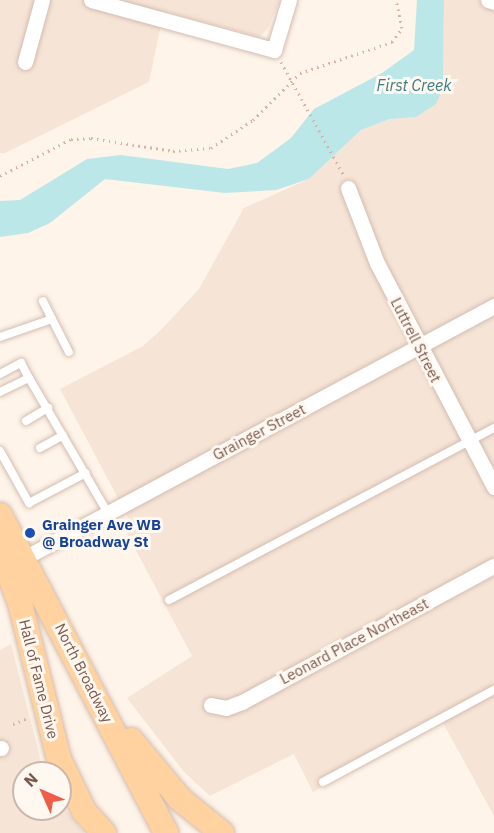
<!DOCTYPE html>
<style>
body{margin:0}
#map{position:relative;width:494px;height:833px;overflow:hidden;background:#fef4e9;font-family:"IBM Plex Sans",sans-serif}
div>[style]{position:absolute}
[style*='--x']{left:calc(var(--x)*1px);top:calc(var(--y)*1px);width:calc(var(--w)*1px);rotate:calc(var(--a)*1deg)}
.residential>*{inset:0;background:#f6e5d7}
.water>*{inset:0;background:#bbe7e9}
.path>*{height:3px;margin-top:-1.5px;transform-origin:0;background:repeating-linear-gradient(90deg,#dbb2a1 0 1.5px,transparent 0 6px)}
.roads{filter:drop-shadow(0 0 2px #d4bcb0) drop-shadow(0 0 2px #d4bcb0)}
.service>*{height:8px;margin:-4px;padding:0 4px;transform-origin:4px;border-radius:4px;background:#fff}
.minor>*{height:15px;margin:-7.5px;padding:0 7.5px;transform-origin:7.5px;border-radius:7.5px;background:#fff}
.primary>*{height:24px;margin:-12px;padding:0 12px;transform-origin:12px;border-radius:12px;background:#ffd29f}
.dots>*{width:16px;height:16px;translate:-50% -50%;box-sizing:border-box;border:3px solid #fff8f1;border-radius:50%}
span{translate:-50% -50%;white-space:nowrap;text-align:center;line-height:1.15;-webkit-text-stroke:6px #fff8f1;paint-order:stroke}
.street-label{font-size:15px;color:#7b574a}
.transit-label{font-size:15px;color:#164399;font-weight:700}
.left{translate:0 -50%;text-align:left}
.water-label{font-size:16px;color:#3c7c80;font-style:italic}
.north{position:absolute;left:12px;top:761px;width:60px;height:60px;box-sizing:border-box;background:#fff8f1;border:2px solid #cab8ae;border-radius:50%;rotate:315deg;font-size:16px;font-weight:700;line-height:24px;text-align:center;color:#7b574a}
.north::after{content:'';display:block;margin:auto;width:21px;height:27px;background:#ee5d48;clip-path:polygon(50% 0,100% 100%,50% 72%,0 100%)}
</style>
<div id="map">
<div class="residential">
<i style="clip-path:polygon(0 0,280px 0,268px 28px,259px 37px,164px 11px,149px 82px,5px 153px,0 153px)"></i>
<i style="clip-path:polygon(444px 0,494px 0,494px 816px,442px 721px,313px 792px,294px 754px,210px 796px,184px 772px,127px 698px,192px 656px,122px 524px,129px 519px,60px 389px,143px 346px,161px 330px,199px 289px,244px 208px,309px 179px,361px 130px,390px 119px,416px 117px,443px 88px)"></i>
<i style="clip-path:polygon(11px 644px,44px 773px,24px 773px,24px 809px,60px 809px,60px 801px,84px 833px,0 833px,0 650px)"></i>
</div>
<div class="water">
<i style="clip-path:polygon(417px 0,444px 0,443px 88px,436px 104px,416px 117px,390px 119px,361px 130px,309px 179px,276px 190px,225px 193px,105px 179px,50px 223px,28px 233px,0 237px,0 201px,20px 200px,87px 159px,121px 155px,228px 169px,257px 163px,291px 138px,314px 109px,382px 73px,414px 50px)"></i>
</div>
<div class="path">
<i style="--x:281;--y:62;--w:128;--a:61"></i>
<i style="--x:0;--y:176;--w:80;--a:-27.5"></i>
<i style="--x:71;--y:139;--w:20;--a:-3"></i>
<i style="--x:91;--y:138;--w:83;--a:9"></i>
<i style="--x:173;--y:151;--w:38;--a:-5"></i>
<i style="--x:211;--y:148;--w:50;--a:-33.7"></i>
<i style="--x:253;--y:120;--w:66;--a:-45"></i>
<i style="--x:300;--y:73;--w:97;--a:-18.6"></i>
<i style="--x:392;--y:42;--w:17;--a:-54"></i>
<i style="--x:402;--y:28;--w:29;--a:-102"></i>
<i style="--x:13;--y:724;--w:16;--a:-22"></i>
</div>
<div class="roads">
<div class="service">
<i style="--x:52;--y:319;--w:37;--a:63"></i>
<i style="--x:0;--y:337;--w:55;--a:-19.1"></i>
<i style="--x:52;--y:319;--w:20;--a:-117"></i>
<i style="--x:0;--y:374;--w:24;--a:-28"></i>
<i style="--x:21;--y:363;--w:17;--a:62"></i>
<i style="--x:0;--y:392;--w:32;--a:-26"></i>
<i style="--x:29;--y:378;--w:156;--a:59.7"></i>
<i style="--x:26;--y:421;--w:26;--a:-31"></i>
<i style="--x:40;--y:448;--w:26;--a:-29"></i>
<i style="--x:0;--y:451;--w:60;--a:60.9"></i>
<i style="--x:29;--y:503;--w:64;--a:-27.8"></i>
<i style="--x:169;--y:600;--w:368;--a:-27.9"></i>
<i style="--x:323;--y:782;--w:194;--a:-28.3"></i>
</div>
<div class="minor">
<i style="--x:91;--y:0;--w:190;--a:15.3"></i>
<i style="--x:274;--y:50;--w:52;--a:-73.3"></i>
<i style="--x:488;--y:0;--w:6;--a:18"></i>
<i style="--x:25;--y:62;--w:64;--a:-74.7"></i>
<i style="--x:348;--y:188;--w:80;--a:68.9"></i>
<i style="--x:377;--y:263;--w:253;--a:62.4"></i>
<i style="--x:24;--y:558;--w:533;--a:-28.2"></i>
<i style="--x:211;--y:705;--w:15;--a:11"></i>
<i style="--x:226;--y:708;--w:17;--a:-21"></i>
<i style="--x:242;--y:702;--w:286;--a:-28.4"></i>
<i style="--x:0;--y:748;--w:1;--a:0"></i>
</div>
<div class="primary">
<i style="--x:0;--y:515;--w:359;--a:62.4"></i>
<i style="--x:0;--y:551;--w:56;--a:69"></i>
<i style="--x:20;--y:603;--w:161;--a:76"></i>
<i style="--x:59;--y:759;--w:58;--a:64.3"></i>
<i style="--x:84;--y:811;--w:30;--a:48"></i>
<i style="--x:131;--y:740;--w:77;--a:50.3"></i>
<i style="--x:180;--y:799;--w:54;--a:39"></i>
</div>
</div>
<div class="dots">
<i style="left:30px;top:533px;background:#1a4fb4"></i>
</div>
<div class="street-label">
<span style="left:416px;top:340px;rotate:63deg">Luttrell Street</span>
<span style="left:259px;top:432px;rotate:-28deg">Grainger Street</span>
<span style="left:354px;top:641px;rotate:-28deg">Leonard Place Northeast</span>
<span style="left:84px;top:673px;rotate:63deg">North Broadway</span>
<span style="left:39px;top:679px;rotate:76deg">Hall of Fame Drive</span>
</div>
<div class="transit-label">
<span class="left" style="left:42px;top:533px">Grainger Ave WB<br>@ Broadway St</span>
</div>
<div class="water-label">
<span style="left:414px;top:85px">First Creek</span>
</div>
<div class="north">N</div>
</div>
